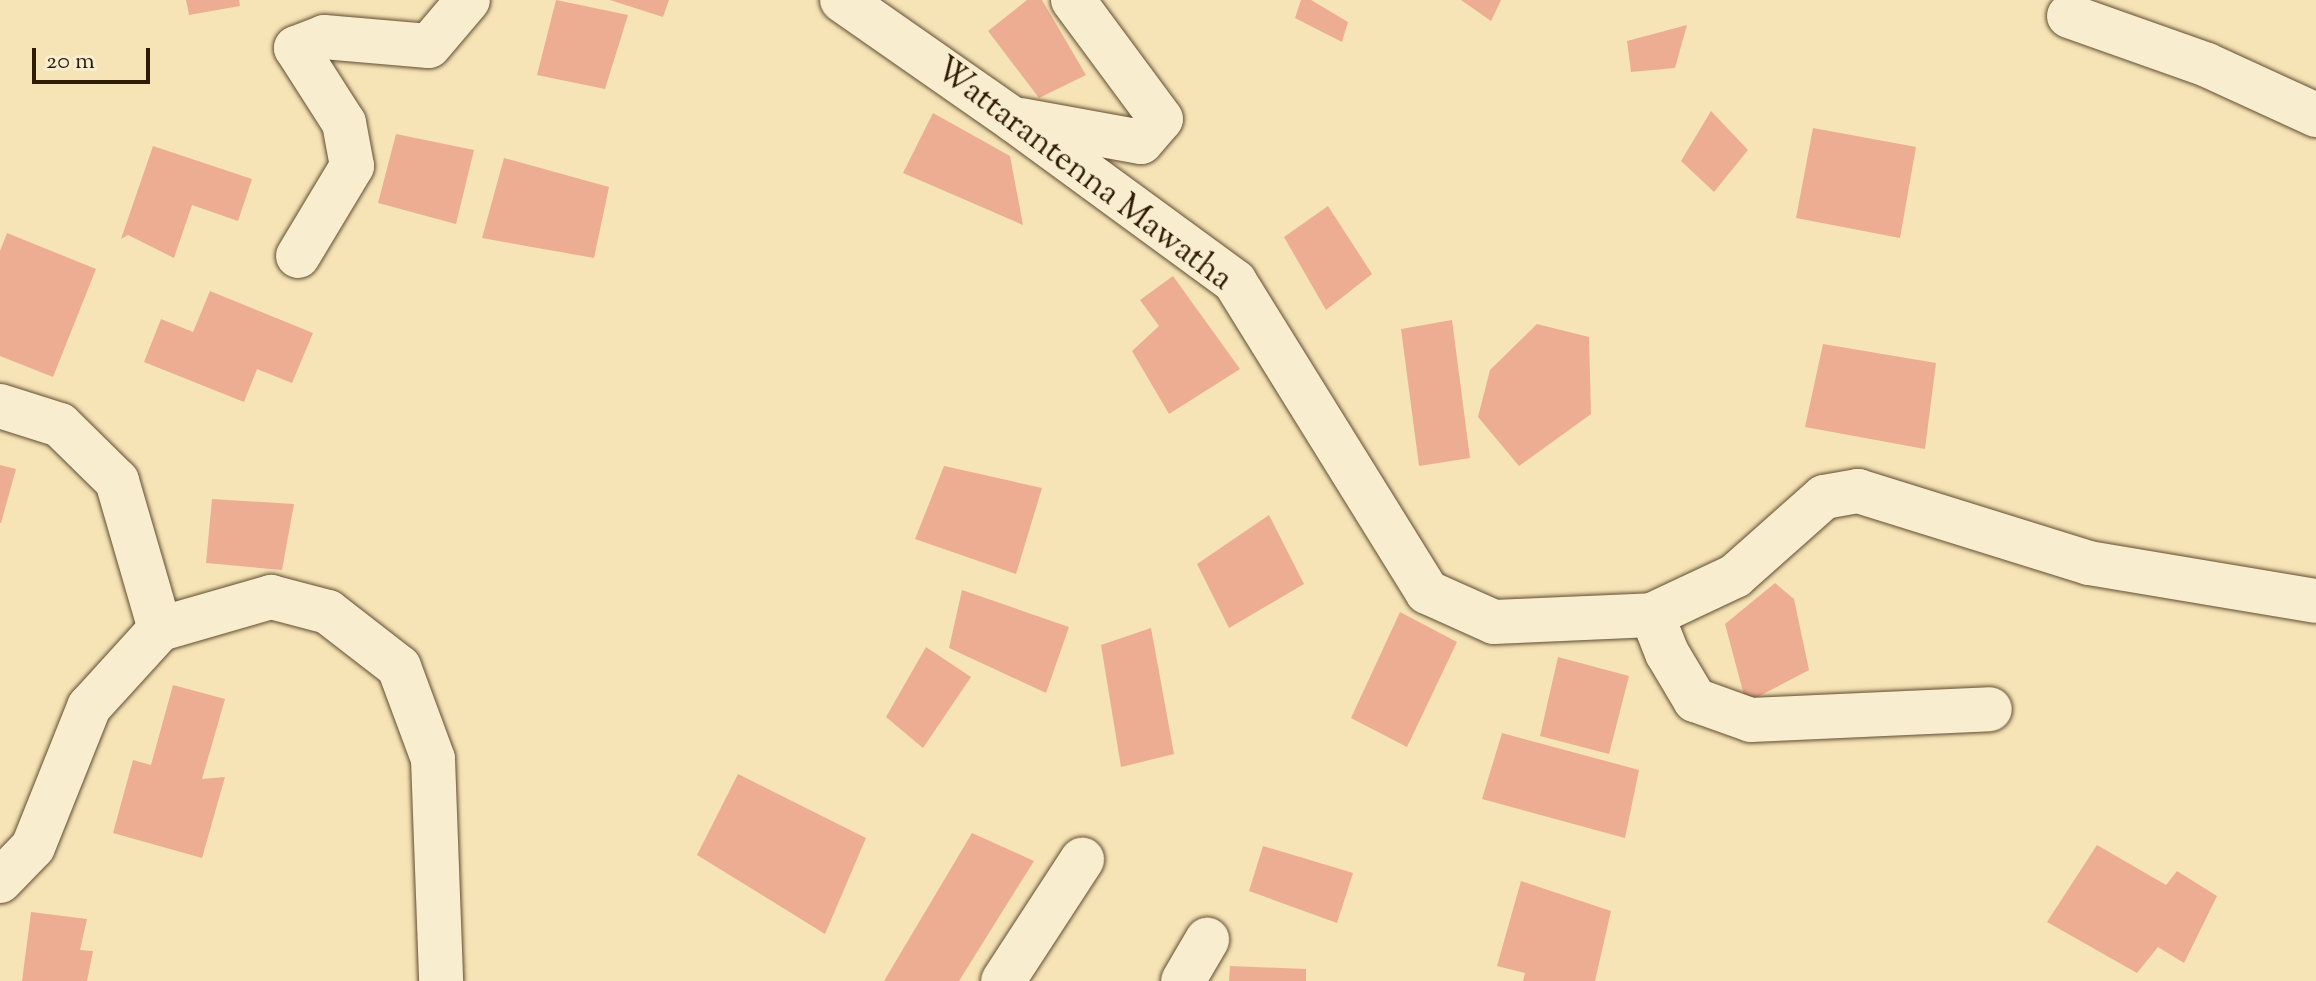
<!DOCTYPE html>
<style>
body{margin:0}
#map{position:relative;width:2316px;height:981px;overflow:hidden;background:#f6e4b6;font-family:"Sorts Mill Goudy",serif}
div>[style]{position:absolute}
[style*='--x']{left:calc(var(--x)*1px);top:calc(var(--y)*1px);width:calc(var(--w)*1px);rotate:calc(var(--a)*1deg)}
.building>*{inset:0;background:#edad93}
.roads{filter:drop-shadow(0 0 2px #614d31) drop-shadow(0 0 2px #614d31)}
.minor>*{height:44px;margin:-22px;padding:0 22px;transform-origin:22px;border-radius:22px;background:#f9edd0}
span{translate:-50% -50%;white-space:nowrap;text-align:center;line-height:1.15;-webkit-text-stroke:6px #f9edd0;paint-order:stroke}
.street-label{font-size:34px;color:#2f1b05}
.scale{position:absolute;left:32px;top:48px;width:118px;height:36px;box-sizing:border-box;border:4px solid #2f1b05;border-top:0;padding-left:10px;font-size:24px;line-height:28px;white-space:nowrap;color:#2f1b05;-webkit-text-stroke:6px #f9edd0;paint-order:stroke}
</style>
<div id="map">
<div class="building">
<i style="clip-path:polygon(186px 0,239px 0,240px 6px,189px 15px)"></i>
<i style="clip-path:polygon(556px 0,628px 15px,605px 89px,537px 75px)"></i>
<i style="clip-path:polygon(610px 0,669px 0,663px 17px)"></i>
<i style="clip-path:polygon(1027px 0,1042px 0,1086px 75px,1039px 98px,988px 31px)"></i>
<i style="clip-path:polygon(1301px 0,1311px 0,1348px 22px,1342px 42px,1295px 18px)"></i>
<i style="clip-path:polygon(1461px 0,1501px 0,1491px 21px)"></i>
<i style="clip-path:polygon(1687px 25px,1675px 68px,1631px 72px,1627px 41px)"></i>
<i style="clip-path:polygon(1711px 111px,1748px 150px,1714px 192px,1681px 161px)"></i>
<i style="clip-path:polygon(933px 113px,1010px 156px,1023px 225px,903px 173px)"></i>
<i style="clip-path:polygon(1813px 128px,1916px 147px,1900px 238px,1796px 218px)"></i>
<i style="clip-path:polygon(396px 134px,474px 150px,456px 224px,378px 203px)"></i>
<i style="clip-path:polygon(153px 146px,252px 179px,238px 221px,192px 205px,174px 258px,128px 235px,121px 239px)"></i>
<i style="clip-path:polygon(504px 158px,609px 187px,594px 258px,482px 238px)"></i>
<i style="clip-path:polygon(1328px 206px,1372px 274px,1326px 310px,1284px 237px)"></i>
<i style="clip-path:polygon(7px 233px,96px 269px,53px 377px,0 356px,0 251px)"></i>
<i style="clip-path:polygon(1173px 276px,1240px 369px,1169px 414px,1132px 351px,1159px 326px,1140px 300px)"></i>
<i style="clip-path:polygon(210px 291px,313px 333px,292px 383px,257px 369px,244px 402px,144px 362px,161px 319px,193px 332px)"></i>
<i style="clip-path:polygon(1452px 320px,1470px 458px,1419px 466px,1401px 329px)"></i>
<i style="clip-path:polygon(1537px 324px,1589px 337px,1591px 414px,1519px 466px,1478px 417px,1490px 370px)"></i>
<i style="clip-path:polygon(1823px 344px,1936px 363px,1925px 449px,1805px 427px)"></i>
<i style="clip-path:polygon(0 465px,16px 469px,1px 523px,0 523px)"></i>
<i style="clip-path:polygon(944px 466px,1042px 488px,1016px 574px,915px 539px)"></i>
<i style="clip-path:polygon(212px 499px,294px 504px,282px 570px,206px 563px)"></i>
<i style="clip-path:polygon(1269px 515px,1304px 584px,1229px 628px,1197px 564px)"></i>
<i style="clip-path:polygon(1775px 583px,1794px 599px,1809px 670px,1746px 703px,1725px 624px)"></i>
<i style="clip-path:polygon(962px 590px,1069px 627px,1046px 693px,949px 648px)"></i>
<i style="clip-path:polygon(1400px 612px,1457px 642px,1407px 747px,1351px 718px)"></i>
<i style="clip-path:polygon(1151px 628px,1174px 754px,1121px 767px,1101px 645px)"></i>
<i style="clip-path:polygon(926px 647px,971px 677px,923px 748px,886px 717px)"></i>
<i style="clip-path:polygon(1558px 657px,1629px 676px,1609px 754px,1540px 736px)"></i>
<i style="clip-path:polygon(173px 685px,225px 699px,202px 779px,225px 777px,202px 858px,113px 833px,133px 760px,151px 765px)"></i>
<i style="clip-path:polygon(1502px 733px,1639px 770px,1625px 838px,1482px 799px)"></i>
<i style="clip-path:polygon(738px 774px,866px 838px,825px 934px,697px 855px)"></i>
<i style="clip-path:polygon(972px 833px,1034px 861px,959px 981px,884px 981px)"></i>
<i style="clip-path:polygon(2097px 845px,2166px 885px,2177px 871px,2217px 896px,2184px 963px,2158px 947px,2137px 973px,2047px 922px)"></i>
<i style="clip-path:polygon(1263px 846px,1353px 873px,1337px 923px,1249px 891px)"></i>
<i style="clip-path:polygon(1521px 881px,1611px 911px,1595px 981px,1523px 981px,1525px 973px,1497px 966px)"></i>
<i style="clip-path:polygon(31px 912px,87px 919px,80px 950px,93px 951px,87px 981px,22px 981px)"></i>
<i style="clip-path:polygon(1230px 966px,1306px 969px,1306px 981px,1229px 981px)"></i>
</div>
<div class="roads">
<div class="minor">
<i style="--x:842;--y:0;--w:210;--a:34.9"></i>
<i style="--x:1014;--y:120;--w:274;--a:36.2"></i>
<i style="--x:1235;--y:282;--w:365;--a:58.2"></i>
<i style="--x:1427;--y:592;--w:73;--a:24.1"></i>
<i style="--x:1494;--y:622;--w:158;--a:-2.5"></i>
<i style="--x:1652;--y:615;--w:92;--a:-25.2"></i>
<i style="--x:1735;--y:576;--w:119;--a:-41.6"></i>
<i style="--x:1824;--y:497;--w:35;--a:-10"></i>
<i style="--x:1858;--y:491;--w:242;--a:17.3"></i>
<i style="--x:2089;--y:563;--w:230;--a:9.5"></i>
<i style="--x:2069;--y:16;--w:146;--a:19.5"></i>
<i style="--x:2207;--y:65;--w:120;--a:24.6"></i>
<i style="--x:1020;--y:120;--w:123;--a:10.3"></i>
<i style="--x:1141;--y:142;--w:30;--a:-49"></i>
<i style="--x:1161;--y:119;--w:148;--a:-126.5"></i>
<i style="--x:298;--y:256;--w:105;--a:-59"></i>
<i style="--x:352;--y:166;--w:44;--a:-100.5"></i>
<i style="--x:344;--y:123;--w:89;--a:-122.6"></i>
<i style="--x:296;--y:48;--w:30;--a:-21"></i>
<i style="--x:324;--y:37;--w:105;--a:4.9"></i>
<i style="--x:429;--y:46;--w:60;--a:-49.7"></i>
<i style="--x:0;--y:406;--w:63;--a:17.6"></i>
<i style="--x:60;--y:425;--w:80;--a:44.5"></i>
<i style="--x:117;--y:481;--w:154;--a:73.8"></i>
<i style="--x:1652;--y:615;--w:41;--a:68.5"></i>
<i style="--x:1667;--y:653;--w:55;--a:59.2"></i>
<i style="--x:1695;--y:700;--w:59;--a:19.7"></i>
<i style="--x:1751;--y:720;--w:239;--a:-2.6"></i>
<i style="--x:0;--y:881;--w:47;--a:-45.9"></i>
<i style="--x:33;--y:847;--w:151;--a:-68.2"></i>
<i style="--x:89;--y:707;--w:105;--a:-47.7"></i>
<i style="--x:160;--y:629;--w:116;--a:-16.1"></i>
<i style="--x:271;--y:597;--w:59;--a:14.7"></i>
<i style="--x:328;--y:612;--w:90;--a:37.8"></i>
<i style="--x:399;--y:667;--w:98;--a:69.7"></i>
<i style="--x:433;--y:759;--w:222;--a:87.9"></i>
<i style="--x:1003;--y:981;--w:145;--a:-56.9"></i>
<i style="--x:1183;--y:981;--w:48;--a:-59.7"></i>
</div>
</div>
<div class="street-label">
<span style="left:1083px;top:175px;rotate:37deg">Wattarantenna Mawatha</span>
</div>
<div class="scale">20 m</div>
</div>
